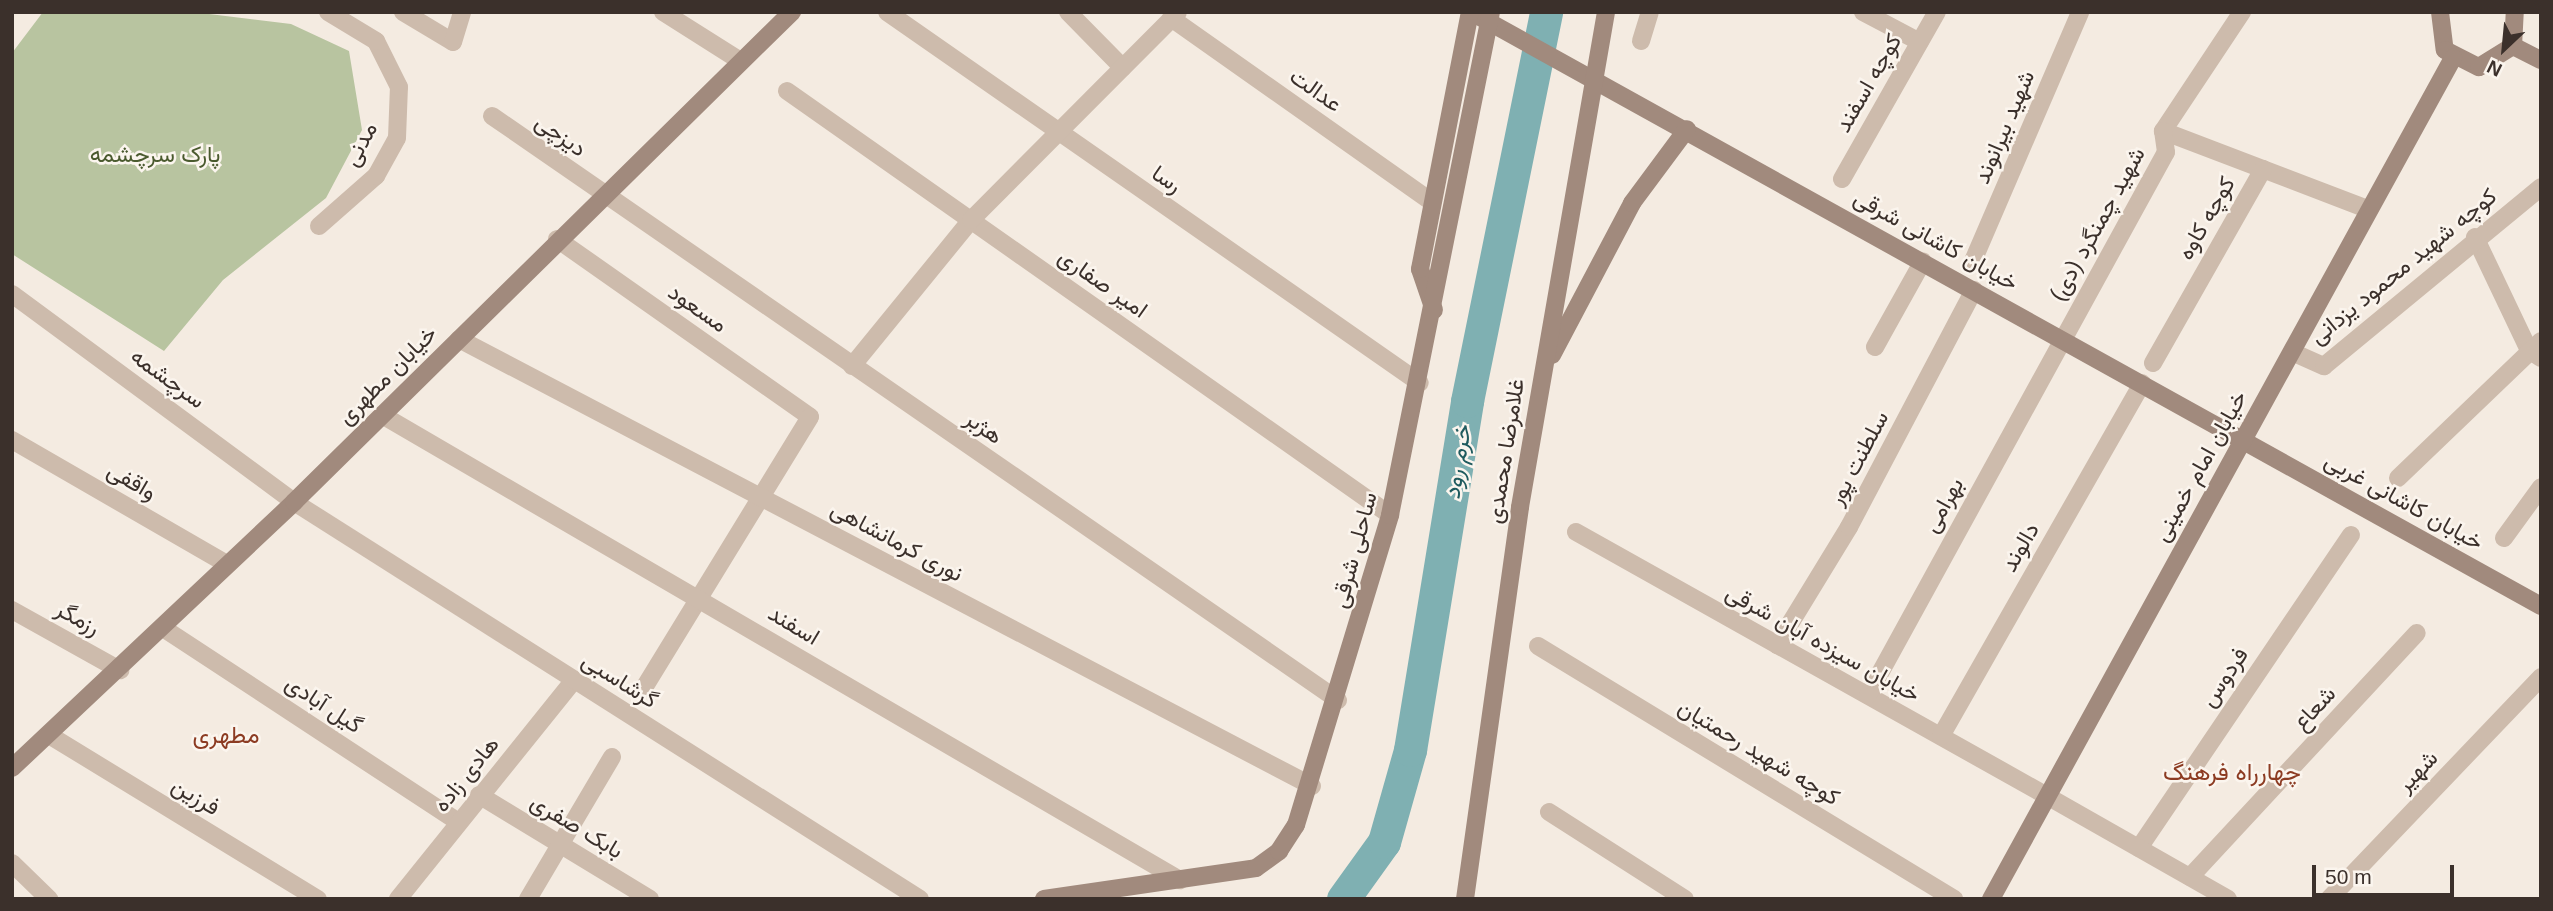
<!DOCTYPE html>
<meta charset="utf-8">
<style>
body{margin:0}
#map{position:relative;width:2553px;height:911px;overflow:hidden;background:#f4ebe1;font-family:Arial,Vazirmatn,sans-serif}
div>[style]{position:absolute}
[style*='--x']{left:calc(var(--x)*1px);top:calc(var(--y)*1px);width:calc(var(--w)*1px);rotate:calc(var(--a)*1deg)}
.green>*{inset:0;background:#b8c4a0}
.river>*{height:33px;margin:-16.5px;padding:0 16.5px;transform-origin:16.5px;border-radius:16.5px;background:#7fb0b2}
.minor>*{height:18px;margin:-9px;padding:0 9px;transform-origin:9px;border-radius:9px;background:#cdbbac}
.tertiary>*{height:18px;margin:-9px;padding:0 9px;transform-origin:9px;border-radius:9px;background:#cdbbac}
.secondary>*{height:18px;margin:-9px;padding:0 9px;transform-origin:9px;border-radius:9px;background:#a18a7d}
span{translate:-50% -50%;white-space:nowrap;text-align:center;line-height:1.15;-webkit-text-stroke:5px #fbf5ee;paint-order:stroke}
.street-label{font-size:23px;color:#3b302b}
.park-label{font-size:23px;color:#4a5a2e}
.water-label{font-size:24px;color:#1f5a5e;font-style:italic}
.neighbourhood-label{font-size:24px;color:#8c3b22}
.frame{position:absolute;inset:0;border:14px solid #3b302b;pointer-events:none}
.north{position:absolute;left:2469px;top:14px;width:70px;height:70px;-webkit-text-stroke:5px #fbf5ee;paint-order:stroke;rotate:206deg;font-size:19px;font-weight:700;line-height:28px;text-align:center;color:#3b302b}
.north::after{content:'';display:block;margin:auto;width:24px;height:32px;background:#3b302b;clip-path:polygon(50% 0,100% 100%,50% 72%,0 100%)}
.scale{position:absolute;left:2312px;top:865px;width:142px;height:32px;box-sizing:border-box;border:4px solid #3b302b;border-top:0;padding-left:9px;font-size:21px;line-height:24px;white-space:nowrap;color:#3b302b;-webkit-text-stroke:5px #fbf5ee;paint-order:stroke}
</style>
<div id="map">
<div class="green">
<i style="clip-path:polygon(43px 12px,193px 12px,291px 24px,349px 51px,362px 130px,326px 198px,223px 280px,164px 351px,12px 254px,12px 53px)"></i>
</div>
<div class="river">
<i style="--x:1343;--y:899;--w:70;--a:-54.3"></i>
<i style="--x:1384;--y:842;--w:96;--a:-74.2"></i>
<i style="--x:1410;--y:750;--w:354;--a:-80.7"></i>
<i style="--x:1467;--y:401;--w:397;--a:-78.5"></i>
</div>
<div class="minor">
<i style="--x:403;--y:12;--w:58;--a:31"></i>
<i style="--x:453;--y:42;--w:31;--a:-73"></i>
<i style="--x:663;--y:12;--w:90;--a:32.3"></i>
<i style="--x:887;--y:12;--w:649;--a:34.84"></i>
<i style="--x:1068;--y:12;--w:78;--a:45.5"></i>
<i style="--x:1863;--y:12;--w:64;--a:27.8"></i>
<i style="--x:2242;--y:12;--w:143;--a:123.6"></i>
<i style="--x:2163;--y:131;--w:218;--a:20.9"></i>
<i style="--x:1171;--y:18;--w:319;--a:35.2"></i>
<i style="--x:1641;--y:41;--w:30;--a:-73"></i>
<i style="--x:787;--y:91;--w:737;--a:35.11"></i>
<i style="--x:492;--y:116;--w:1028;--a:34.62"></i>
<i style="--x:1842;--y:179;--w:192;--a:-60.4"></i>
<i style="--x:319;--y:226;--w:76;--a:-41.3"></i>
<i style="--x:376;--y:176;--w:43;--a:-61.1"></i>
<i style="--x:397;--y:138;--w:51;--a:-87.8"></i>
<i style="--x:399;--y:87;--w:51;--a:-116.6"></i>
<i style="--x:376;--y:41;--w:56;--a:-148.9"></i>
<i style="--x:2475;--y:237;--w:125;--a:64.5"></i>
<i style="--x:2529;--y:350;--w:14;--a:34"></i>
<i style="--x:557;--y:239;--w:309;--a:35.1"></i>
<i style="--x:810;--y:417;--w:318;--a:121.5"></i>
<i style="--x:1973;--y:261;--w:271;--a:-66.7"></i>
<i style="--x:459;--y:339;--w:963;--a:27.66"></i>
<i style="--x:1875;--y:347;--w:98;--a:-60.8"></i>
<i style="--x:2292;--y:352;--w:35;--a:24"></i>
<i style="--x:2324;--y:366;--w:281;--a:-39.5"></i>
<i style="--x:2153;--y:363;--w:223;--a:-60.4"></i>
<i style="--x:852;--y:366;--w:188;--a:-50.8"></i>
<i style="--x:971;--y:220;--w:293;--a:-45.1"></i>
<i style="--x:382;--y:415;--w:924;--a:30.23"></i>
<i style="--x:12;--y:440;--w:248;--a:30"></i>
<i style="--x:2398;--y:478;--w:198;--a:-43.8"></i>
<i style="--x:1576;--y:532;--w:540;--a:29.27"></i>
<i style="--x:2504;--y:538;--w:63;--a:-54"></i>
<i style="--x:12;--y:610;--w:124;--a:29.1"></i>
<i style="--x:163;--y:628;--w:353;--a:33.3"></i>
<i style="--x:1777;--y:645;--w:138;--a:-58.6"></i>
<i style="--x:1849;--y:527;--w:268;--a:-62.2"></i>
<i style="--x:1538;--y:646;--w:487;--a:31.3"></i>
<i style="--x:1868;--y:695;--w:619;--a:-61.24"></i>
<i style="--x:2166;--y:152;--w:21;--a:-98"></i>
<i style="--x:49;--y:735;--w:315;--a:31.4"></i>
<i style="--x:1941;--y:736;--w:406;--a:-60.3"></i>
<i style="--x:479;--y:795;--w:200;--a:31.3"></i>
<i style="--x:1549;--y:812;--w:161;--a:32.6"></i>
<i style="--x:2139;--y:848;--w:378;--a:-55.9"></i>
<i style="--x:12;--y:863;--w:52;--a:44.2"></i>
<i style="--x:2190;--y:877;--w:333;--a:-47.1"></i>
<i style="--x:398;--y:899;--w:281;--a:-51.2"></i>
<i style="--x:528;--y:899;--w:165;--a:-59.4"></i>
<i style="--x:2329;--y:899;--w:307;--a:-46.3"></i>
</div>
<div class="tertiary">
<i style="--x:12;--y:294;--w:350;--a:36.4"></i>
<i style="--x:294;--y:502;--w:741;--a:32.38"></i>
<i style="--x:2047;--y:796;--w:208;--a:29.6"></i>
</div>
<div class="secondary">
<i style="--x:1471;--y:12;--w:1224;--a:29.04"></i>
<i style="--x:2440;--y:12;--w:38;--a:83"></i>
<i style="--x:2445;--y:50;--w:38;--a:27"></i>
<i style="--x:2479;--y:67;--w:40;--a:-32"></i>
<i style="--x:2513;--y:46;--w:34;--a:-87"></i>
<i style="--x:2513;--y:46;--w:31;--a:27"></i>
<i style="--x:1434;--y:310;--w:43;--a:-108.9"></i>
<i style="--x:1420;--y:269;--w:262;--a:-79"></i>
<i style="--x:1552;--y:355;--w:172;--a:-62.2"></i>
<i style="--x:1632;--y:203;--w:92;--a:-53.4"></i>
<i style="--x:12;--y:768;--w:388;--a:-43.3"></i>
<i style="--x:294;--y:502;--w:699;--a:-44.54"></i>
<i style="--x:1044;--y:899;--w:214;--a:-8.3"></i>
<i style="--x:1256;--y:868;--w:29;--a:-36"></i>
<i style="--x:1279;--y:851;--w:31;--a:-57"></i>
<i style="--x:1296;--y:825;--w:324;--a:-73.1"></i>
<i style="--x:1390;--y:515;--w:513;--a:-78.65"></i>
<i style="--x:1465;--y:899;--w:396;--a:-82"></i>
<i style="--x:1520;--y:507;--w:502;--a:-80.14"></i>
<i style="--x:1991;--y:899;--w:960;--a:-61.22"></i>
</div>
<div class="street-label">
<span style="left:1868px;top:83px;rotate:-60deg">کوچه اسفند</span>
<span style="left:1316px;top:90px;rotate:35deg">عدالت</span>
<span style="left:2004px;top:127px;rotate:-67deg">شهید بیرانوند</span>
<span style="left:561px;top:135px;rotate:35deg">دیزچی</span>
<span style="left:360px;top:144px;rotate:-62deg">مدنی</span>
<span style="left:1167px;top:179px;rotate:34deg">رسا</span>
<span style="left:2206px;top:218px;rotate:-60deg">کوچه کاوه</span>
<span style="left:2097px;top:224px;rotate:-61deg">شهید چمنگرد (دی)</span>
<span style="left:1936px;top:240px;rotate:29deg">خیابان کاشانی شرقی</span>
<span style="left:2403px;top:266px;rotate:-39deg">کوچه شهید محمود یزدانی</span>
<span style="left:1103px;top:283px;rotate:35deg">امیر صفاری</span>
<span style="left:698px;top:308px;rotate:35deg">مسعود</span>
<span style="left:387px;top:375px;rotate:-45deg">خیابان مطهری</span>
<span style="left:168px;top:378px;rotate:36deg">سرچشمه</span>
<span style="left:984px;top:427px;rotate:35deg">هژبر</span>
<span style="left:1505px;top:451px;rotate:-81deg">غلامرضا محمدی</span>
<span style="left:1858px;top:458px;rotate:-62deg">سلطنت پور</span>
<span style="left:2200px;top:466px;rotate:-61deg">خیابان امام خمینی</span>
<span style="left:132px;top:481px;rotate:30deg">واقفی</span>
<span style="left:2404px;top:501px;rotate:29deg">خیابان کاشانی غربی</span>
<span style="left:1943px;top:505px;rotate:-61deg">بهرامی</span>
<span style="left:897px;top:541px;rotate:28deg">نوری کرمانشاهی</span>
<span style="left:2020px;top:547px;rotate:-60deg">دالوند</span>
<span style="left:1354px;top:550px;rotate:-75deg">ساحلی شرقی</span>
<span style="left:78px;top:618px;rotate:29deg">رزمگر</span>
<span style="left:794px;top:625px;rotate:31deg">اسفند</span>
<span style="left:1823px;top:643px;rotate:29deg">خیابان سیزده آبان شرقی</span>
<span style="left:2224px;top:677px;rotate:-56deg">فردوس</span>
<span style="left:620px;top:680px;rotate:32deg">گرشاسبی</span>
<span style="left:324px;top:704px;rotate:33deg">گیل آبادی</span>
<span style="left:2314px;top:708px;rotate:-47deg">شعاع</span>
<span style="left:1759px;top:752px;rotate:31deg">کوچه شهید رحمتیان</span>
<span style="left:2417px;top:771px;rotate:-46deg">شهیر</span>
<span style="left:466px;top:774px;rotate:-51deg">هادی زاده</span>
<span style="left:196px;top:796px;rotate:31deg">فرزین</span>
<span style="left:577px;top:826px;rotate:31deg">بابک صفری</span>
</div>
<div class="park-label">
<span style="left:155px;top:154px">پارک سرچشمه</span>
</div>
<div class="water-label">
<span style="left:1457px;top:462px;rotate:-81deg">خرم رود</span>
</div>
<div class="neighbourhood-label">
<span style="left:226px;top:735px">مطهری</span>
<span style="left:2232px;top:772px">چهارراه فرهنگ</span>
</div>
<div class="frame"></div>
<div class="north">N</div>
<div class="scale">50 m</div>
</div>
